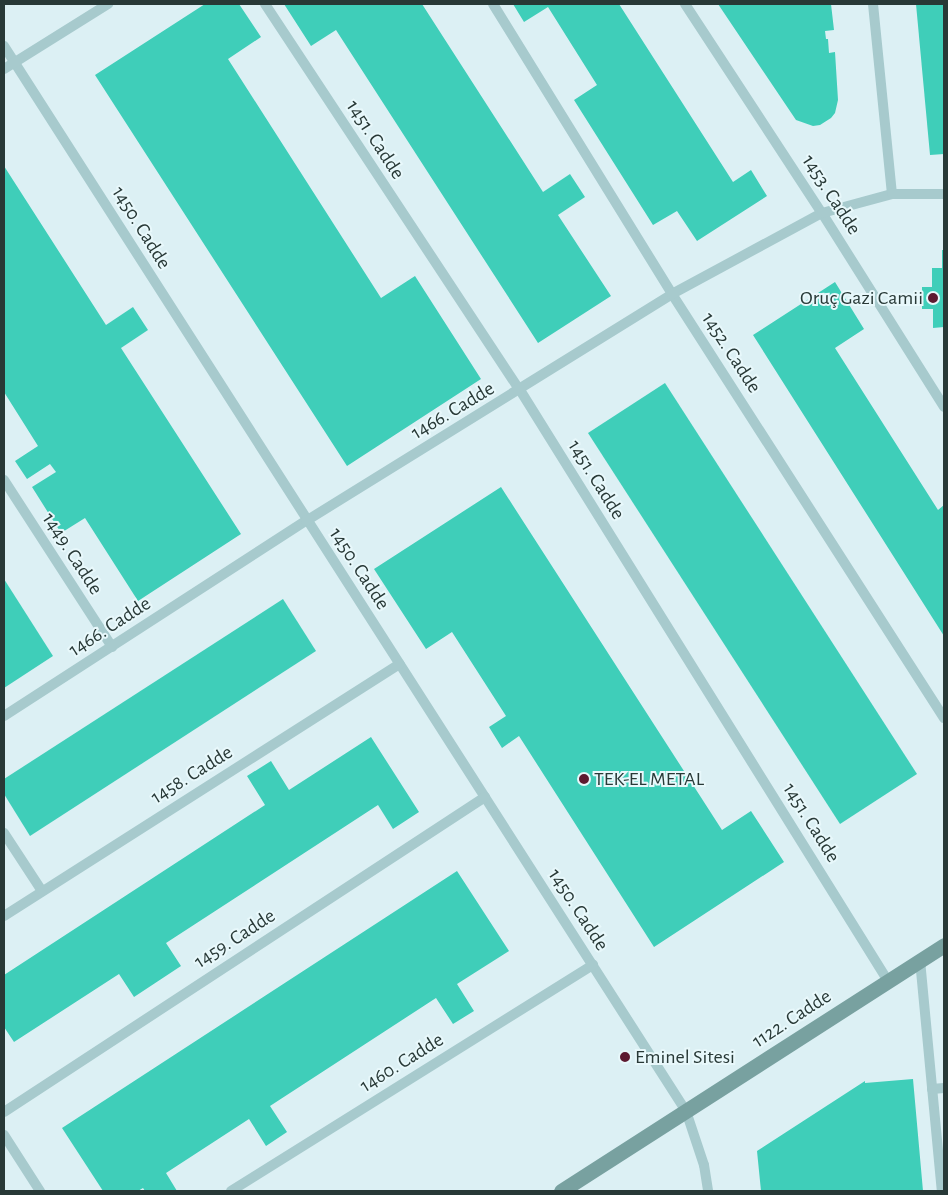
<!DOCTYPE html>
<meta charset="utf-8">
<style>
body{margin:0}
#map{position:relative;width:948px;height:1195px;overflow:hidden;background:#dcf0f4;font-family:"Alegreya Sans",sans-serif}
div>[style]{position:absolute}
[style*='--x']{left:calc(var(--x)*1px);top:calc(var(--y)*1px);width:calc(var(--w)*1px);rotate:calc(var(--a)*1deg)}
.building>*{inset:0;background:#3fceb9}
.lane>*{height:10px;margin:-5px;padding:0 5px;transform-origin:5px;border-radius:5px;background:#a7cacd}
.secondary>*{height:15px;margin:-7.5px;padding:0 7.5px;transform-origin:7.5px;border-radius:7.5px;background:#78a1a0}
.dots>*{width:14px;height:14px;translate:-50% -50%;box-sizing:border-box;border:2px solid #e8f8fb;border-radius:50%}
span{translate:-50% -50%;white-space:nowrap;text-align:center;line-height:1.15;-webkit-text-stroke:4px #e8f8fb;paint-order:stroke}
.street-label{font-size:20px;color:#283937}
.poi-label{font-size:20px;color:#283937}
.right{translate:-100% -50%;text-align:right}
.left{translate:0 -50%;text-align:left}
.frame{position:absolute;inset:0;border:5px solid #283937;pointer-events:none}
</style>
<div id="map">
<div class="building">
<i style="clip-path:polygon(205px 4px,239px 4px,261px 37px,228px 59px,381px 298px,415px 276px,481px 379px,347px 466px,95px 75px)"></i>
<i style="clip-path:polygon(284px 4px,422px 4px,543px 192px,570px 174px,585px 197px,558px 215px,611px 296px,538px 343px,336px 30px,311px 46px)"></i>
<i style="clip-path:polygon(513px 4px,619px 4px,733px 182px,751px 170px,767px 196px,697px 241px,677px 211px,653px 225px,574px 100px,597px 85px,548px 7px,524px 22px)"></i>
<i style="clip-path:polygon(718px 4px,831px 4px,834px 30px,825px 31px,826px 39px,828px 39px,829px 53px,835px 52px,838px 100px,835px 113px,831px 118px,820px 125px,813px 126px,796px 120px)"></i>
<i style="clip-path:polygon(916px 4px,944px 4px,944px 154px,930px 155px)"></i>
<i style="clip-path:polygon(4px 166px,106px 325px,133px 307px,148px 330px,121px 348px,241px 534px,138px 601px,85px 518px,61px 533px,32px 487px,56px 472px,50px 464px,27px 479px,15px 461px,38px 446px,4px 392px)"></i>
<i style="clip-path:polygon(942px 250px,944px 250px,944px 327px,933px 328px,933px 309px,922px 309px,922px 287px,932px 287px,932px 268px,942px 268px)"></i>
<i style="clip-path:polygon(835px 282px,864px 329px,835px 348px,938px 510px,944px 505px,944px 636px,753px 335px)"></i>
<i style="clip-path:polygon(665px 383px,917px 774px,840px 824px,588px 433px)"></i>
<i style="clip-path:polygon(501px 487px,722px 830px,751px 811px,784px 862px,654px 947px,519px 736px,502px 748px,489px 727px,506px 716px,452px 632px,426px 649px,374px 569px)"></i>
<i style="clip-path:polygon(4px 579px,53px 656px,4px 688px)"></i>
<i style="clip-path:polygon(283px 599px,316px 651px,30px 836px,4px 794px,4px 779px)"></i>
<i style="clip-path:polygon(371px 737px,419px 812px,393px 829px,378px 805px,166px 943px,181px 966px,134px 997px,119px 974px,14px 1042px,4px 1027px,4px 975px,265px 805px,247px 776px,271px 761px,289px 790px)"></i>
<i style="clip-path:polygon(457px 871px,509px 951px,457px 984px,474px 1011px,453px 1024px,436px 998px,270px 1106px,287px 1132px,266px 1146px,249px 1119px,166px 1173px,177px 1191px,145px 1191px,143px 1188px,138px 1191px,103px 1191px,62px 1128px)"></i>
<i style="clip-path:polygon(913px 1079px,923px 1191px,761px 1191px,757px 1151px,865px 1081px,865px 1083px)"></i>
</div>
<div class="lane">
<i style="--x:265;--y:4;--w:463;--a:56.6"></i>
<i style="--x:520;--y:390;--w:696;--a:58.09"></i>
<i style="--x:493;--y:4;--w:341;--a:58.3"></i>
<i style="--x:672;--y:294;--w:504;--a:57.32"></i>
<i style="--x:685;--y:4;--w:250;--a:56.8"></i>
<i style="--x:822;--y:213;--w:229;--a:57.8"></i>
<i style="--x:873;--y:4;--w:191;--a:84.3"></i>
<i style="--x:4;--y:46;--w:1265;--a:57.37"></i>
<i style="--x:686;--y:1111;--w:57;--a:71.6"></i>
<i style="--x:704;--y:1165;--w:26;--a:81"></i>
<i style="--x:4;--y:69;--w:123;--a:-32"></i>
<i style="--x:4;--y:480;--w:199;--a:57.1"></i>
<i style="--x:4;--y:716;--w:359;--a:-32.9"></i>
<i style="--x:306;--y:521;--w:431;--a:-31.8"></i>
<i style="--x:672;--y:294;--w:170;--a:-28.4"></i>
<i style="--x:822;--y:213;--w:73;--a:-15.2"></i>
<i style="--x:892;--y:194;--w:52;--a:0"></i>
<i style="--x:4;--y:833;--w:69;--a:56.8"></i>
<i style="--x:4;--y:916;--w:469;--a:-32.5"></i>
<i style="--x:920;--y:960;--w:232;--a:84.6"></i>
<i style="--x:932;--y:1089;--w:12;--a:-5"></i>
<i style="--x:4;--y:1112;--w:575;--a:-33.22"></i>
<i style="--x:4;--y:1135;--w:67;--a:57.3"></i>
<i style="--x:231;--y:1191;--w:427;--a:-32"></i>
</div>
<div class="secondary">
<i style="--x:561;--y:1191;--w:455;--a:-32.7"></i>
</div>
<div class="dots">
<i style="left:933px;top:298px;background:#5d1a30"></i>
<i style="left:584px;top:779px;background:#5d1a30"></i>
<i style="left:625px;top:1057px;background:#5d1a30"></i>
</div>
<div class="street-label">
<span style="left:375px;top:140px;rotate:57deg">1451. Cadde</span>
<span style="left:831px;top:195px;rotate:57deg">1453. Cadde</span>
<span style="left:141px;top:228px;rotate:58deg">1450. Cadde</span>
<span style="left:731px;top:353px;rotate:57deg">1452. Cadde</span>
<span style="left:453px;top:411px;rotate:-31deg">1466. Cadde</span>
<span style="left:596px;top:480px;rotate:58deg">1451. Cadde</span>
<span style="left:72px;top:554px;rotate:57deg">1449. Cadde</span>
<span style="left:359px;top:569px;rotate:57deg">1450. Cadde</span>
<span style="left:110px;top:627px;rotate:-33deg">1466. Cadde</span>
<span style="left:192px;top:775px;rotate:-32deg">1458. Cadde</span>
<span style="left:811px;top:823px;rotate:58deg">1451. Cadde</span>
<span style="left:578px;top:910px;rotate:57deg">1450. Cadde</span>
<span style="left:235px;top:939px;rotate:-33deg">1459. Cadde</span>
<span style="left:792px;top:1019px;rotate:-33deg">1122. Cadde</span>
<span style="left:402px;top:1063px;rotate:-32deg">1460. Cadde</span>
</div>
<div class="poi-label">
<span class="right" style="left:923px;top:298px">Oruç Gazi Camii</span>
<span class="left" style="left:594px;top:779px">TEK-EL METAL</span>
<span class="left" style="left:635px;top:1057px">Eminel Sitesi</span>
</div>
<div class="frame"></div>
</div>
